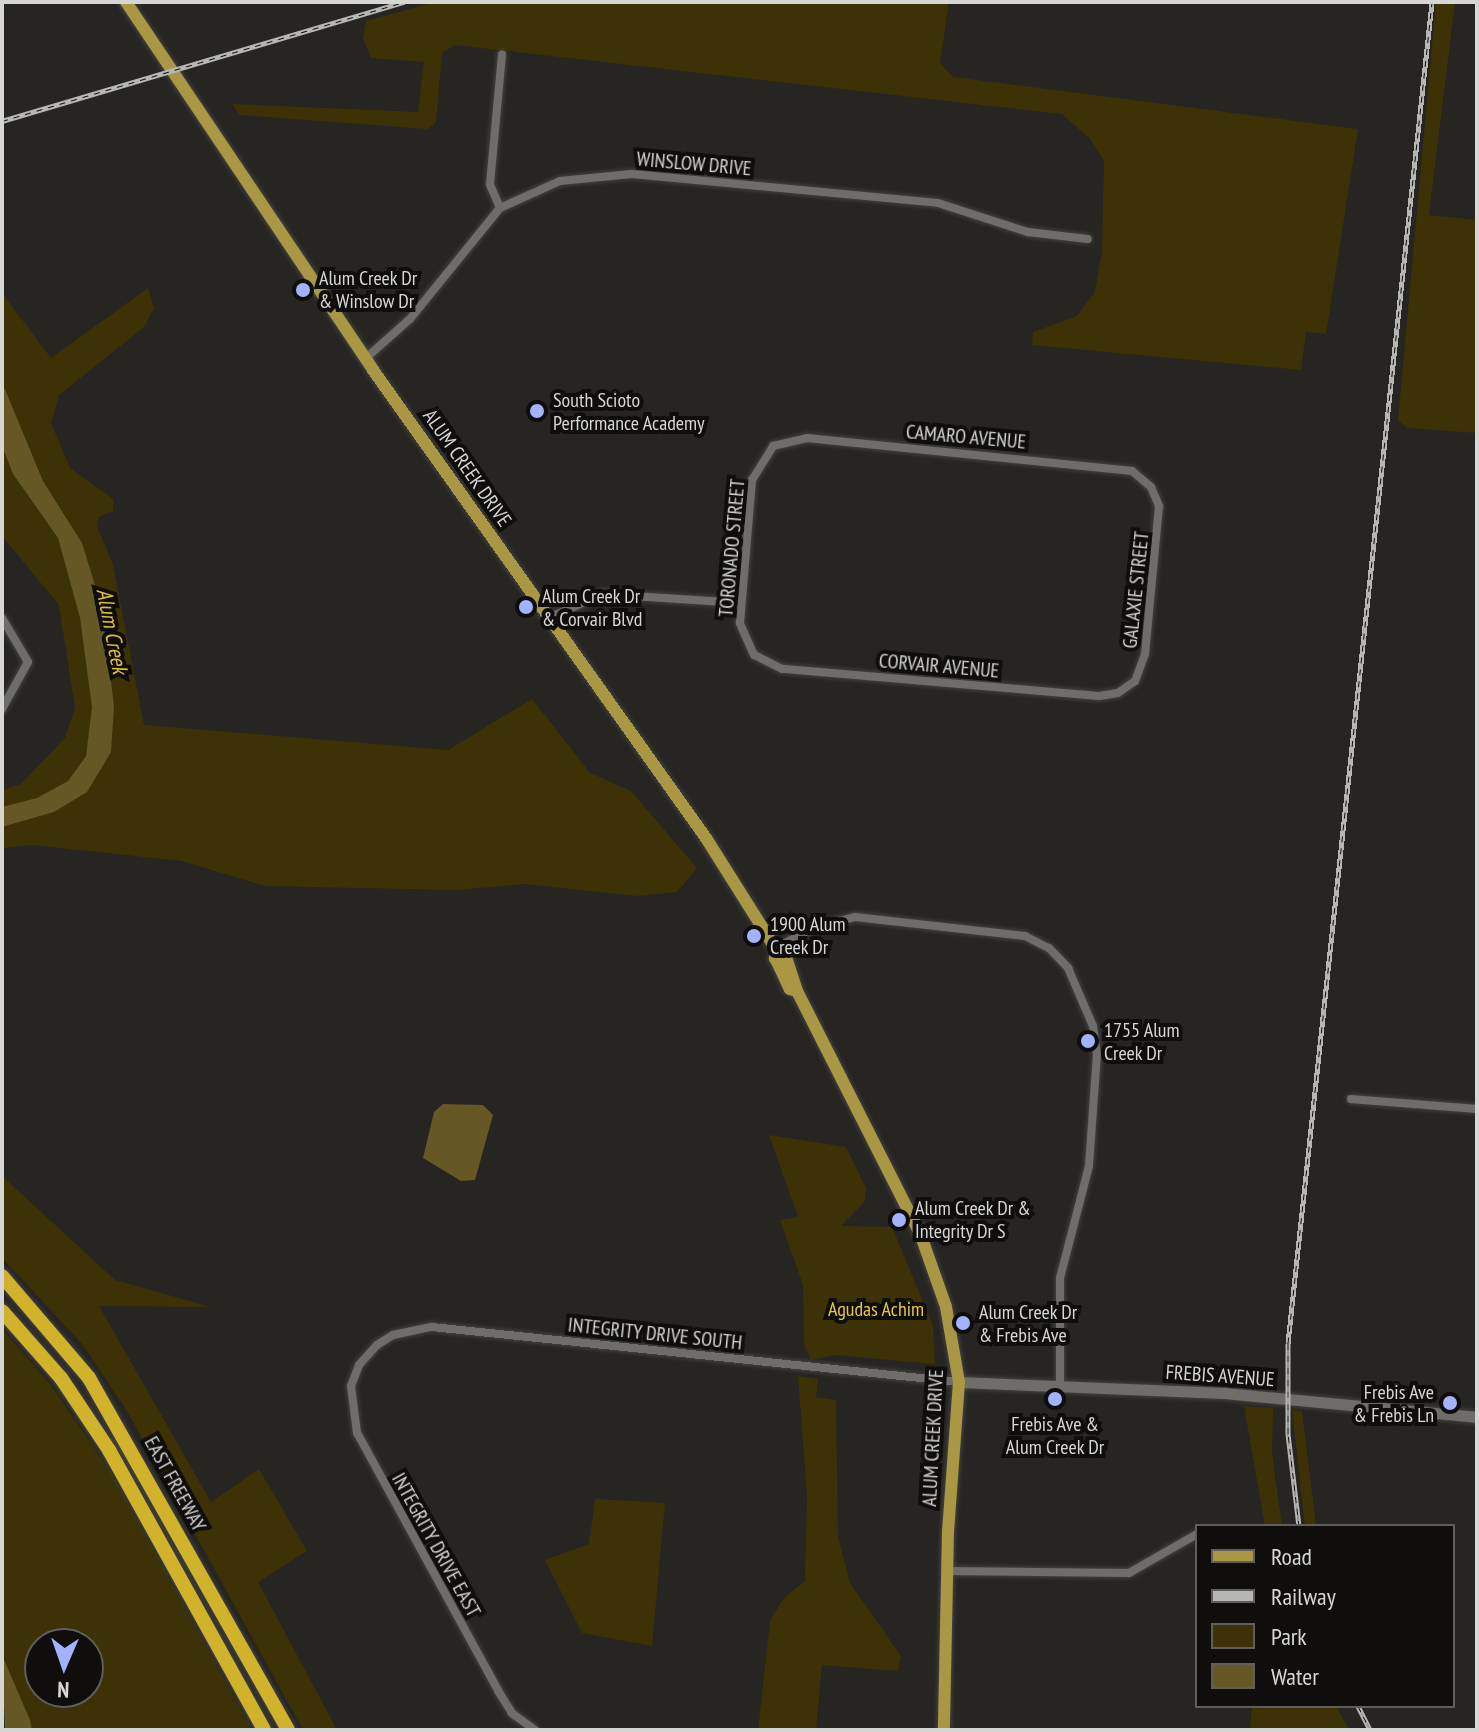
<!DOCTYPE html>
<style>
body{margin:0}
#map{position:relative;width:1479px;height:1732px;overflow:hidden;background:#262522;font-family:"PT Sans Narrow",sans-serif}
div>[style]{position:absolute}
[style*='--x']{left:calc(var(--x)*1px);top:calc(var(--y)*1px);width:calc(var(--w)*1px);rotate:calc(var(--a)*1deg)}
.green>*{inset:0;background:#3c3206}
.water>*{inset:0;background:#655824}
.roads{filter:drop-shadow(0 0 2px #434240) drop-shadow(0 0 2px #434240)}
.street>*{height:8px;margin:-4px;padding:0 4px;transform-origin:4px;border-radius:4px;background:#6e6d6a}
.secondary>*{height:11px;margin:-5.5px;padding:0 5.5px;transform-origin:5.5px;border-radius:5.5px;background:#6e6d6a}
.primary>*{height:12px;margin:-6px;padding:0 6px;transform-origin:6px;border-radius:6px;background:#a99744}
.highway>*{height:14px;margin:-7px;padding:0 7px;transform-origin:7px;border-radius:7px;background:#d1b32b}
.rail>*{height:5px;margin-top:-2.5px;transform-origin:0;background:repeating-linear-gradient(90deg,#0f0e0d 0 6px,#b6b6b4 0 12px);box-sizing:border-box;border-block:2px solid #b6b6b4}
.dots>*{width:22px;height:22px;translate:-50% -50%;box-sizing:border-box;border:4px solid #0f0e0d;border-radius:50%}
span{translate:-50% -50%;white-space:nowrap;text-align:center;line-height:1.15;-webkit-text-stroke:8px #0f0e0d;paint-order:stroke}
.street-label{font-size:20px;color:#d6d6d4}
.poi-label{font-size:20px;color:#d6d6d4}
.left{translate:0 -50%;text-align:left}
.right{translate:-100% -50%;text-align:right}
.park-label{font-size:20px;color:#e7c940}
.water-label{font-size:22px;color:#ddbf32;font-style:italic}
.frame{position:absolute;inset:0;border:4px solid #d6d6d4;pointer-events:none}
.legend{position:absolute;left:1195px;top:1524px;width:260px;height:184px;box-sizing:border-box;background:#0f0e0d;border:2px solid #5f5e5d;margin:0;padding:10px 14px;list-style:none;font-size:24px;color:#d6d6d4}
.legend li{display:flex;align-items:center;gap:16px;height:40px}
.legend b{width:40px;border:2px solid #5f5e5d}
.north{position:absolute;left:24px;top:1628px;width:80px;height:80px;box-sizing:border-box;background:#0f0e0d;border:2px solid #5f5e5d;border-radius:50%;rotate:182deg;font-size:22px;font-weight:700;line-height:32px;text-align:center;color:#d6d6d4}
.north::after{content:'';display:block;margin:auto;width:28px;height:36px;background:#a4b1fc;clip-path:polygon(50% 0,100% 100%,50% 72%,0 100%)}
</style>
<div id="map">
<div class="green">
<i style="clip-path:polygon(435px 2px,949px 2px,940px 63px,953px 77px,1358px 129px,1326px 334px,1306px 332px,1301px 370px,1032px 345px,1033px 332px,1077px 316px,1095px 292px,1102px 250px,1104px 161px,1090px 139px,1062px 114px,455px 45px,442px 53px,436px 123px,427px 129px,240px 115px,232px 104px,418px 112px,424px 62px,371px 58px,363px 39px,366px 21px)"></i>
<i style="clip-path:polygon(1436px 2px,1455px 2px,1429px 215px,1477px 220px,1477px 433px,1407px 428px,1398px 420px)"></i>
<i style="clip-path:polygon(148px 288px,154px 308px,144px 327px,59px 395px,51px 423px,70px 468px,113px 499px,113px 511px,99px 517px,97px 526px,113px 565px,144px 725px,448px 750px,532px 699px,590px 773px,631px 791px,697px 868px,677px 892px,638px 896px,525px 884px,457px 890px,265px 886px,182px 861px,33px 845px,2px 848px,2px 827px,54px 812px,111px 752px,82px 543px,43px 481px,2px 382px,2px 293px,51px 358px)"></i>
<i style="clip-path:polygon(2px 446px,13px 474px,58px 538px,80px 618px,93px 707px,86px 756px,68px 781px,37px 799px,2px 807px,2px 790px,21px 784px,65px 738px,75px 708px,59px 605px,2px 536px)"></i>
<i style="clip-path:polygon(769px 1135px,846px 1147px,866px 1188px,865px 1201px,841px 1226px,892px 1227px,933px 1326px,935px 1364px,836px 1355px,811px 1360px,804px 1343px,803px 1285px,780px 1220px,798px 1217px)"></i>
<i style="clip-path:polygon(2px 1176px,115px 1280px,211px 1307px,99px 1306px,211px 1502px,259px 1469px,307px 1551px,258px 1582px,337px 1730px,303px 1730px,127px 1411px,82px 1344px,2px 1258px)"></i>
<i style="clip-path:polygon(evenodd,2px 1329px,50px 1384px,110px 1471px,252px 1730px,32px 1730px,2px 1655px,2px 1329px,40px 1644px,88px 1644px,88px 1692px,40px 1692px,40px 1644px)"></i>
<i style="clip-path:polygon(798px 1376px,818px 1379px,816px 1397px,836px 1400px,838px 1537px,850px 1583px,901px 1656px,898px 1671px,822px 1665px,816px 1730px,758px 1730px,770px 1621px,783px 1599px,805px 1581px,807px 1495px)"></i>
<i style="clip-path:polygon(1244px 1406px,1273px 1408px,1272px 1454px,1282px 1526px,1265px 1526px)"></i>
<i style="clip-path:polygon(1292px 1410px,1302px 1411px,1316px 1526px,1305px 1526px)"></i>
<i style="clip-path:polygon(595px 1499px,665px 1503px,652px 1646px,582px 1633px,545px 1560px,589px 1544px)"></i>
<i style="clip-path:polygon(1252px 1706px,1336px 1706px,1349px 1730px,1250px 1730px)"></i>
</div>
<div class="water">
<i style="clip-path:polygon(2px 382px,43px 481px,82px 543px,102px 608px,114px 706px,111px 752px,87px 792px,54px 812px,2px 827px,2px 807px,37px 798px,68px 781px,86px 756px,92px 707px,80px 618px,58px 538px,13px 474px,2px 446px)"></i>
<i style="clip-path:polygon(443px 1104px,483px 1105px,493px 1115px,475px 1180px,461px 1181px,423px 1158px,434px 1112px)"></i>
<i style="clip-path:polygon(2px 1655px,30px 1720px,32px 1730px,5px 1730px)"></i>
</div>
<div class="roads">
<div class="street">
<i style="--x:500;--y:208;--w:26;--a:-113"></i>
<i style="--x:490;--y:184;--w:130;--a:-84.7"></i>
<i style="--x:366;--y:358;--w:59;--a:-41.6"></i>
<i style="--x:410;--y:319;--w:143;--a:-51"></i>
<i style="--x:500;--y:208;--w:66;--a:-24.2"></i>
<i style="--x:560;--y:181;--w:72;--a:-5.6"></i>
<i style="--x:632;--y:174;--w:307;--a:5.4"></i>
<i style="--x:938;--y:203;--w:95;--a:17.9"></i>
<i style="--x:1028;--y:232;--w:60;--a:6.7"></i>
<i style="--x:807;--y:438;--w:327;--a:5.8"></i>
<i style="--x:1132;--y:471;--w:25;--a:40"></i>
<i style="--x:1151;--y:487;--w:21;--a:67"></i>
<i style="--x:1159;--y:506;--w:149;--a:95.4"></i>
<i style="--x:1145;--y:654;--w:29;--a:110"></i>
<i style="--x:1135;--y:681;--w:21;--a:145"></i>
<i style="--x:1118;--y:693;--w:19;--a:171"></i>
<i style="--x:1099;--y:696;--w:318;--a:-175.1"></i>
<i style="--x:782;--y:669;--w:31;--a:-153"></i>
<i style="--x:754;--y:655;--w:35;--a:-114"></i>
<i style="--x:740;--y:623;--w:144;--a:-85.2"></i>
<i style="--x:752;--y:480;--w:40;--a:-58"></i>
<i style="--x:773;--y:446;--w:35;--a:-13"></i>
<i style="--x:2;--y:618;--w:51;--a:59.4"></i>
<i style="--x:28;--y:662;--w:54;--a:119"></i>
<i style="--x:549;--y:618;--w:58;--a:-24.4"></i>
<i style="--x:602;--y:594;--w:139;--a:3.7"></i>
<i style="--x:776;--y:948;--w:42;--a:-28.4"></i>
<i style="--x:813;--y:928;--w:43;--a:-14.7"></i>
<i style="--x:855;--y:917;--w:171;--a:6.4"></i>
<i style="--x:1025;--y:936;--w:27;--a:27"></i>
<i style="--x:1049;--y:948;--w:28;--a:46"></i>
<i style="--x:1068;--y:968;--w:63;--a:66.7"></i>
<i style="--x:1093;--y:1026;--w:28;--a:82"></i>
<i style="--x:1097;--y:1054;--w:112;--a:94.1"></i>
<i style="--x:1089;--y:1166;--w:116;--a:104.5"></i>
<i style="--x:1060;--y:1278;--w:110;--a:90"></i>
<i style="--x:1351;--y:1099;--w:126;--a:4.5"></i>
<i style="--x:947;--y:1571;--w:182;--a:0.6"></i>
<i style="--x:1129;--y:1573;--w:78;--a:-29.8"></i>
<i style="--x:535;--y:1730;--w:29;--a:-144"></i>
<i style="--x:512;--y:1713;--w:25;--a:-122"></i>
<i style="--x:499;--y:1692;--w:295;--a:-118.7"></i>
<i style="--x:357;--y:1433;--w:47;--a:-97.3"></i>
<i style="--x:351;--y:1386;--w:22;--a:-69"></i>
<i style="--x:359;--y:1365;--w:27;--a:-48"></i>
<i style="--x:377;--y:1345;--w:19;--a:-32"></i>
<i style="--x:393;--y:1335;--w:40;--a:-12"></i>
<i style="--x:432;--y:1327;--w:530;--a:5.96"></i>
</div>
<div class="secondary">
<i style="--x:959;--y:1382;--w:265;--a:2.4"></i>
<i style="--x:1224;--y:1393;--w:254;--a:5.4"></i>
</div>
<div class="primary">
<i style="--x:126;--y:2;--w:443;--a:56.1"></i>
<i style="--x:373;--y:370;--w:574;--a:54.57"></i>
<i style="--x:706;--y:838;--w:137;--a:57.8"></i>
<i style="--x:779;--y:954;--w:6;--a:0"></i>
<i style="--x:785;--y:954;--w:39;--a:72"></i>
<i style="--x:797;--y:991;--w:271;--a:63.1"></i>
<i style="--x:920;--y:1233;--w:78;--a:70.6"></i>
<i style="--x:946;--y:1307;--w:76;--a:80.2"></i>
<i style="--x:959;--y:1382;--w:150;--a:94.2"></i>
<i style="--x:948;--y:1532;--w:198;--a:91.2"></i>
<i style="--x:779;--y:954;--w:6;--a:135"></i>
<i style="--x:775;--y:958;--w:11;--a:63"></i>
<i style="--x:780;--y:968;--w:23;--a:65"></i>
<i style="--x:790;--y:989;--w:7;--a:16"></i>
</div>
<div class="highway">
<i style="--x:2;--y:1276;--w:134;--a:49.5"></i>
<i style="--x:89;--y:1378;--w:404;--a:60.5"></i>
<i style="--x:2;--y:1311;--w:89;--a:48.6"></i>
<i style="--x:61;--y:1378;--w:87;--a:56.3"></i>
<i style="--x:109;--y:1450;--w:320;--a:61"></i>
</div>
</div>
<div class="rail">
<i style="--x:2;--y:121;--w:420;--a:-16.5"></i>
<i style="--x:1299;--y:1526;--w:93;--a:-96.8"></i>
<i style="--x:1288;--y:1434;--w:91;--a:-90"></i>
<i style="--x:1288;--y:1343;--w:1349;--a:-83.87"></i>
<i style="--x:1358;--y:1706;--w:27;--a:63"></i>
</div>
<div class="dots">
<i style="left:303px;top:290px;background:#a4b1fc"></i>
<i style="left:537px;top:411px;background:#a4b1fc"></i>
<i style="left:526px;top:607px;background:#a4b1fc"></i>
<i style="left:754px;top:936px;background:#a4b1fc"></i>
<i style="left:1088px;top:1041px;background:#a4b1fc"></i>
<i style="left:899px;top:1220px;background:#a4b1fc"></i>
<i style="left:963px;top:1323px;background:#a4b1fc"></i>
<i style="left:1055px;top:1399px;background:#a4b1fc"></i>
<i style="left:1450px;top:1403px;background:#a4b1fc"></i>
</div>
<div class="street-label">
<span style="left:694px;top:164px;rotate:5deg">WINSLOW DRIVE</span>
<span style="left:966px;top:437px;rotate:5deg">CAMARO AVENUE</span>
<span style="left:467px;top:468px;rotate:55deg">ALUM CREEK DRIVE</span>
<span style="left:732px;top:548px;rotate:-85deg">TORONADO STREET</span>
<span style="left:1136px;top:590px;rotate:-84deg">GALAXIE STREET</span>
<span style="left:939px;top:666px;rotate:5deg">CORVAIR AVENUE</span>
<span style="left:655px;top:1334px;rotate:6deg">INTEGRITY DRIVE SOUTH</span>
<span style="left:1220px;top:1376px;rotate:4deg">FREBIS AVENUE</span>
<span style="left:933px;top:1438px;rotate:-87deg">ALUM CREEK DRIVE</span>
<span style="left:175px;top:1484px;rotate:61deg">EAST FREEWAY</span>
<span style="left:436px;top:1545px;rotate:61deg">INTEGRITY DRIVE EAST</span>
</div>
<div class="poi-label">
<span class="left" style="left:319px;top:290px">Alum Creek Dr<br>&amp; Winslow Dr</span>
<span class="left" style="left:553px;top:412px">South Scioto<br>Performance Academy</span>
<span class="left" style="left:542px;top:608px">Alum Creek Dr<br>&amp; Corvair Blvd</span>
<span class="left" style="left:770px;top:936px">1900 Alum<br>Creek Dr</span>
<span class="left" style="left:1104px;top:1042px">1755 Alum<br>Creek Dr</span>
<span class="left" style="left:915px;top:1220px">Alum Creek Dr &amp;<br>Integrity Dr S</span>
<span class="left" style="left:979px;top:1324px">Alum Creek Dr<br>&amp; Frebis Ave</span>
<span class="right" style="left:1434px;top:1404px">Frebis Ave<br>&amp; Frebis Ln</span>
<span style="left:1055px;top:1436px">Frebis Ave &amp;<br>Alum Creek Dr</span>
</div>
<div class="park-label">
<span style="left:876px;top:1309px">Agudas Achim</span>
</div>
<div class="water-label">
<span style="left:112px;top:631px;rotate:79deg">Alum Creek</span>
</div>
<div class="frame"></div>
<ul class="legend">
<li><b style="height:10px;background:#a99744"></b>Road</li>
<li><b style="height:10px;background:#b6b6b4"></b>Railway</li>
<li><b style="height:22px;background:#3c3206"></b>Park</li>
<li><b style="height:22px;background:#655824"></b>Water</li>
</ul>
<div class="north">N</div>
</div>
